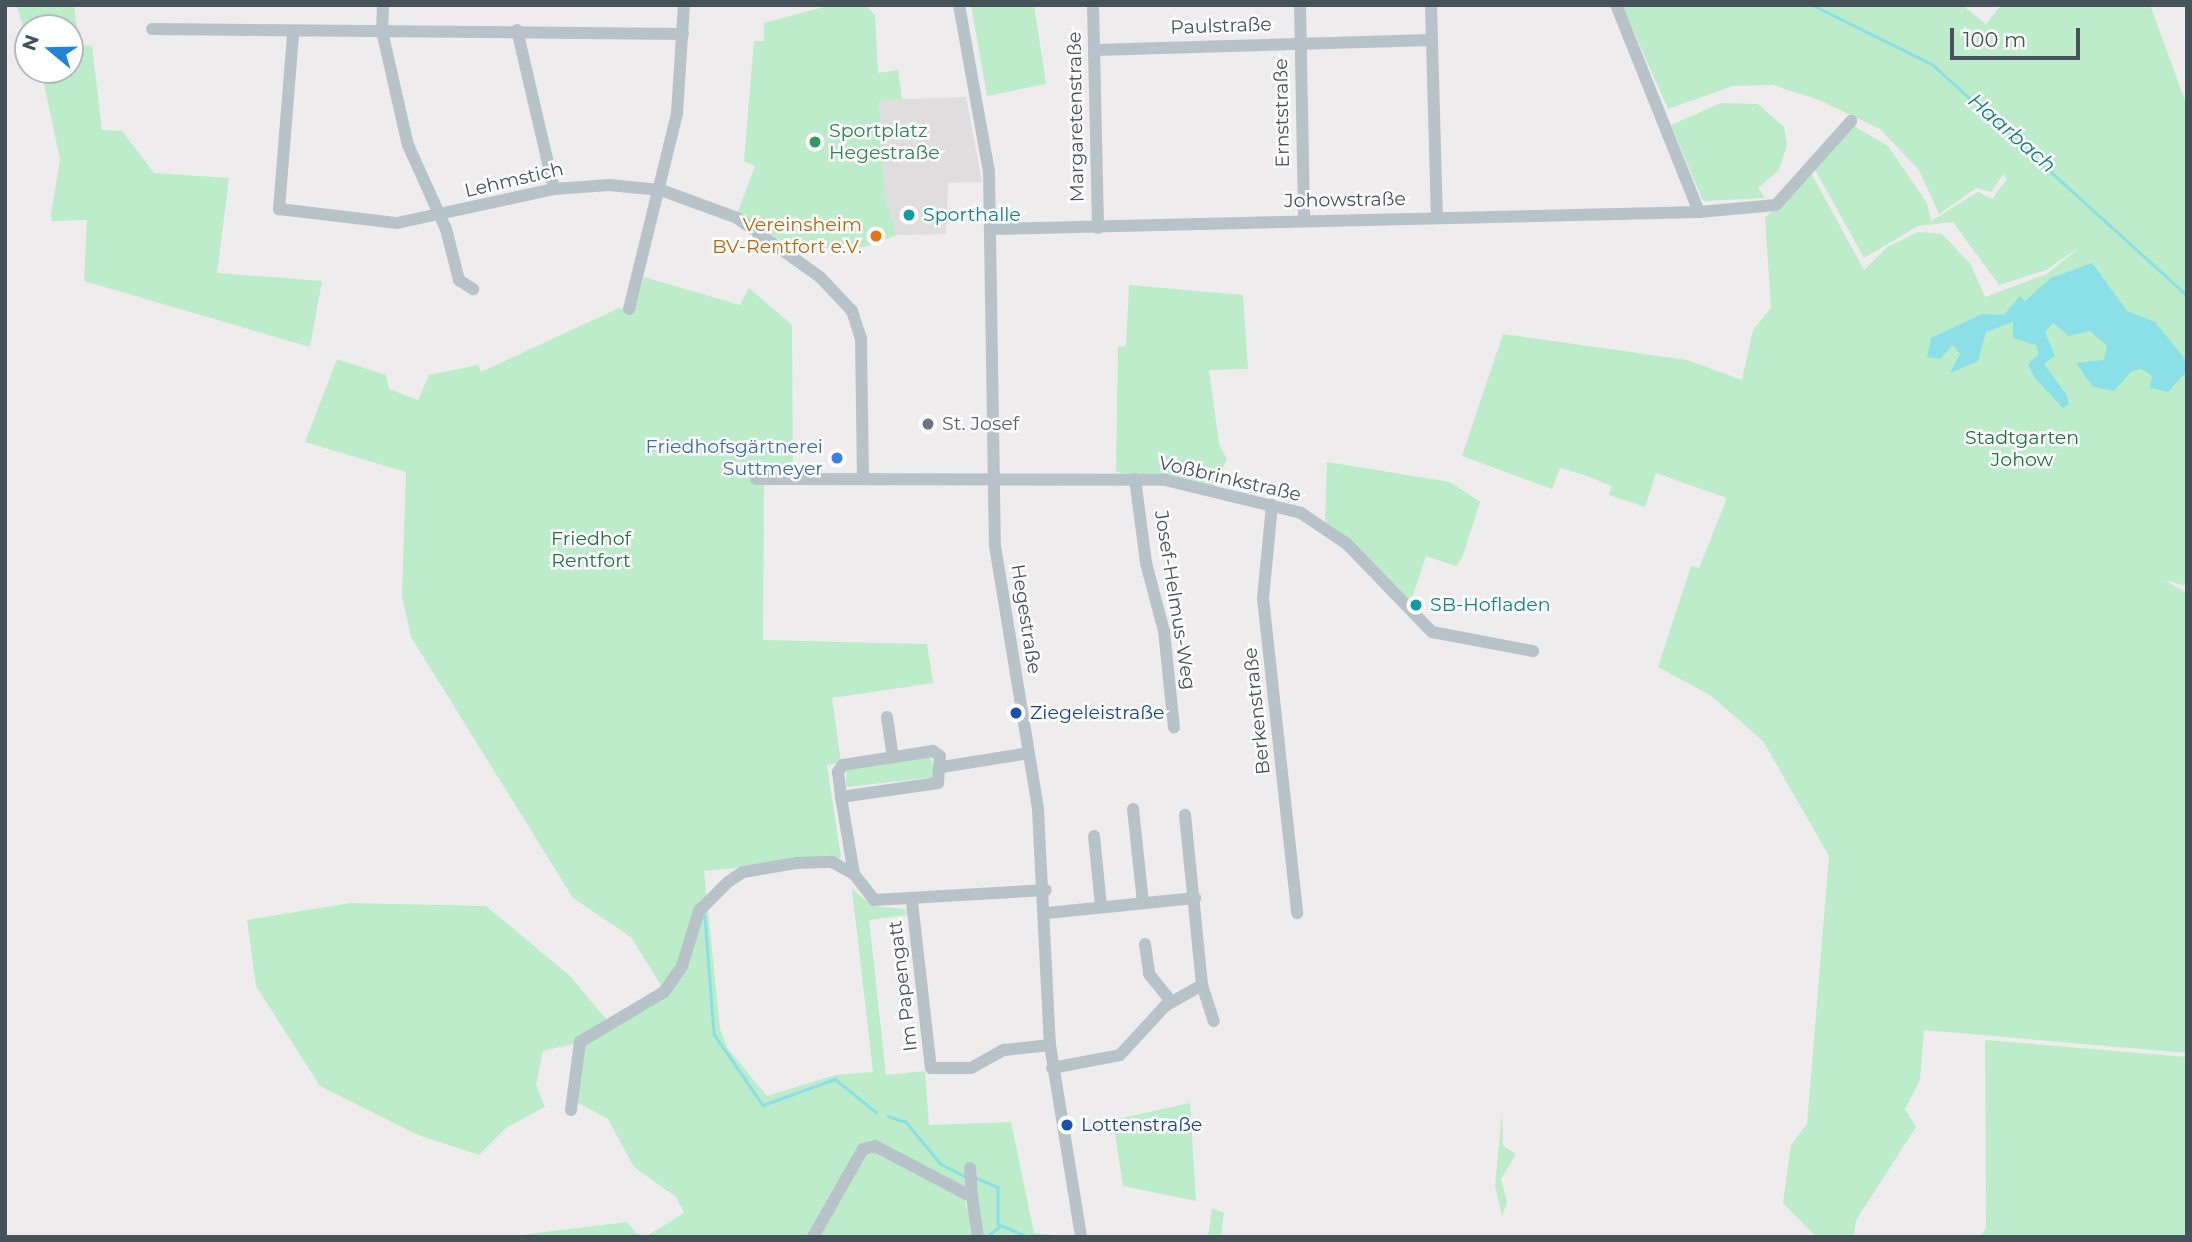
<!DOCTYPE html>
<meta charset="utf-8">
<style>
body{margin:0}
#map{position:relative;width:2192px;height:1242px;overflow:hidden;background:#efeced;font-family:Montserrat,sans-serif}
div>[style]{position:absolute}
[style*='--x']{left:calc(var(--x)*1px);top:calc(var(--y)*1px);width:calc(var(--w)*1px);rotate:calc(var(--a)*1deg)}
.education>*{inset:0;background:#e0ddde}
.green>*{inset:0;background:#bcecc9}
.water>*{inset:0;background:#8bdfe6}
.stream>*{height:2.5px;margin:-1.25px;padding:0 1.25px;transform-origin:1.25px;border-radius:1.25px;background:#8bdfe6}
.minor>*{height:12px;margin:-6px;padding:0 6px;transform-origin:6px;border-radius:6px;background:#b8c3c9}
.dots>*{width:19px;height:19px;translate:-50% -50%;box-sizing:border-box;border:4px solid #fff;border-radius:50%}
span{translate:-50% -50%;white-space:nowrap;text-align:center;line-height:1.15;-webkit-text-stroke:5px #fff;paint-order:stroke}
.street-label{font-size:19px;color:#465259}
.leisure-label{font-size:19px;color:#27864d}
.left{translate:0 -50%;text-align:left}
.culture-label{font-size:19px;color:#0d838f}
.food-label{font-size:19px;color:#c56008}
.right{translate:-100% -50%;text-align:right}
.worship-label{font-size:19px;color:#5b616d}
.park-label{font-size:19px;color:#1b753d}
.shop-label{font-size:19px;color:#366cbe}
.transit-label{font-size:19px;color:#164399}
.water-label{font-size:21px;color:#137f89;font-style:italic}
.frame{position:absolute;inset:0;border:7px solid #465259;pointer-events:none}
.north{position:absolute;left:14px;top:14px;width:70px;height:70px;box-sizing:border-box;background:#fff;border:2px solid #b5babd;border-radius:50%;rotate:289deg;font-size:19px;font-weight:700;line-height:28px;text-align:center;color:#465259}
.north::after{content:'';display:block;margin:auto;width:24px;height:32px;background:#2285d3;clip-path:polygon(50% 0,100% 100%,50% 72%,0 100%)}
.scale{position:absolute;left:1950px;top:28px;width:130px;height:32px;box-sizing:border-box;border:4px solid #465259;border-top:0;padding-left:9px;font-size:21px;line-height:24px;white-space:nowrap;color:#465259;-webkit-text-stroke:5px #fff;paint-order:stroke}
</style>
<div id="map">
<div class="education">
<i style="clip-path:polygon(966px 97px,982px 182px,948px 183px,946px 234px,897px 235px,885px 199px,879px 100px)"></i>
</div>
<div class="green">
<i style="clip-path:polygon(16px 5px,74px 5px,79px 45px,92px 46px,102px 130px,122px 131px,154px 173px,229px 178px,217px 273px,322px 281px,310px 347px,84px 281px,87px 220px,52px 221px,51px 214px,60px 159px,41px 70px,70px 70px,70px 28px,28px 28px,28px 41px)"></i>
<i style="clip-path:polygon(831px 5px,865px 5px,875px 15px,878px 73px,898px 70px,902px 99px,879px 101px,885px 198px,897px 235px,864px 247px,795px 249px,737px 214px,755px 166px,744px 161px,754px 41px,764px 41px,764px 23px)"></i>
<i style="clip-path:polygon(971px 5px,1034px 5px,1046px 84px,987px 96px)"></i>
<i style="clip-path:polygon(1622px 5px,1962px 5px,1986px 24px,2001px 5px,2150px 5px,2187px 106px,2187px 586px,2164px 580px,2187px 593px,2187px 1053px,1924px 1030px,1920px 1080px,1905px 1109px,1916px 1127px,1856px 1220px,1854px 1237px,1816px 1237px,1783px 1203px,1791px 1145px,1807px 1124px,1829px 856px,1763px 741px,1710px 695px,1658px 667px,1691px 566px,1699px 568px,1727px 498px,1656px 473px,1645px 507px,1609px 495px,1612px 486px,1584px 475px,1560px 468px,1552px 489px,1462px 456px,1503px 334px,1687px 360px,1742px 380px,1753px 330px,1771px 308px,1765px 218px,1810px 171px,1864px 270px,1887px 247px,1919px 232px,1942px 234px,1971px 265px,1985px 297px,2047px 274px,2081px 246px,2046px 270px,1999px 285px,1953px 222px,1918px 226px,1864px 258px,1813px 166px,1852px 125px,1888px 146px,1927px 203px,1931px 221px,1978px 192px,1992px 199px,2007px 179px,2003px 174px,1991px 192px,1976px 188px,1939px 214px,1919px 170px,1880px 129px,1819px 100px,1773px 85px,1733px 86px,1668px 109px)"></i>
<i style="clip-path:polygon(1721px 103px,1758px 104px,1784px 127px,1787px 145px,1779px 170px,1758px 188px,1765px 198px,1703px 201px,1671px 125px)"></i>
<i style="clip-path:polygon(644px 277px,740px 305px,749px 288px,792px 325px,793px 474px,764px 474px,763px 640px,927px 644px,933px 683px,832px 698px,841px 763px,827px 765px,841px 858px,704px 871px,720px 1029px,728px 1049px,767px 1096px,836px 1075px,873px 1072px,852px 889px,873px 906px,905px 909px,908px 915px,869px 920px,886px 1075px,925px 1071px,929px 1125px,1011px 1122px,1034px 1233px,1072px 1237px,981px 1237px,970px 1189px,870px 1140px,809px 1237px,503px 1237px,627px 1222px,637px 1234px,647px 1236px,684px 1213px,676px 1197px,634px 1167px,608px 1119px,574px 1101px,581px 1048px,665px 992px,631px 937px,573px 898px,411px 637px,402px 596px,406px 472px,305px 442px,337px 359px,386px 375px,389px 389px,418px 400px,429px 375px,478px 365px,481px 372px,619px 308px,634px 310px)"></i>
<i style="clip-path:polygon(1129px 285px,1243px 295px,1248px 369px,1209px 370px,1219px 444px,1227px 459px,1212px 488px,1116px 472px,1118px 347px,1126px 346px)"></i>
<i style="clip-path:polygon(1327px 462px,1450px 482px,1480px 502px,1462px 558px,1456px 566px,1426px 556px,1409px 607px,1325px 521px)"></i>
<i style="clip-path:polygon(930px 756px,937px 777px,846px 787px,846px 770px)"></i>
<i style="clip-path:polygon(351px 903px,486px 906px,570px 976px,607px 1020px,573px 1044px,543px 1051px,536px 1085px,545px 1107px,507px 1127px,479px 1155px,418px 1135px,320px 1086px,256px 986px,247px 920px)"></i>
<i style="clip-path:polygon(1985px 1040px,2187px 1057px,2187px 1237px,1980px 1237px,1986px 1228px)"></i>
<i style="clip-path:polygon(1190px 1103px,1196px 1201px,1123px 1186px,1113px 1120px)"></i>
<i style="clip-path:polygon(1502px 1112px,1503px 1146px,1516px 1154px,1501px 1179px,1507px 1203px,1502px 1216px,1495px 1186px)"></i>
<i style="clip-path:polygon(876px 1151px,964px 1198px,975px 1237px,816px 1237px,866px 1154px)"></i>
<i style="clip-path:polygon(1212px 1208px,1224px 1213px,1221px 1237px,1208px 1237px)"></i>
</div>
<div class="water">
<i style="clip-path:polygon(2092px 263px,2127px 311px,2155px 322px,2185px 359px,2187px 371px,2168px 392px,2150px 388px,2152px 376px,2142px 369px,2132px 371px,2114px 391px,2093px 387px,2076px 363px,2104px 360px,2107px 346px,2090px 331px,2069px 336px,2053px 323px,2045px 332px,2055px 356px,2044px 364px,2066px 394px,2069px 404px,2063px 408px,2034px 377px,2028px 364px,2039px 354px,2036px 345px,2013px 338px,2013px 322px,1986px 332px,1978px 361px,1950px 373px,1960px 354px,1953px 345px,1940px 359px,1927px 357px,1931px 338px,1982px 314px,2004px 315px,2020px 296px,2025px 301px,2051px 278px)"></i>
</div>
<div class="stream">
<i style="--x:1813;--y:5;--w:133;--a:26.4"></i>
<i style="--x:1932;--y:64;--w:344;--a:42.2"></i>
<i style="--x:705;--y:916;--w:118;--a:85.6"></i>
<i style="--x:714;--y:1034;--w:86;--a:55.4"></i>
<i style="--x:763;--y:1105;--w:77;--a:-19.9"></i>
<i style="--x:835;--y:1079;--w:53;--a:38.8"></i>
<i style="--x:888;--y:1116;--w:19;--a:18"></i>
<i style="--x:906;--y:1122;--w:55;--a:50.2"></i>
<i style="--x:941;--y:1164;--w:27;--a:27"></i>
<i style="--x:974;--y:1177;--w:26;--a:23"></i>
<i style="--x:998;--y:1187;--w:37;--a:90"></i>
<i style="--x:998;--y:1224;--w:34;--a:23"></i>
<i style="--x:923;--y:1237;--w:13;--a:0"></i>
<i style="--x:986;--y:1237;--w:18;--a:-38"></i>
<i style="--x:1061;--y:1237;--w:3;--a:-18"></i>
</div>
<div class="minor">
<i style="--x:383;--y:5;--w:26;--a:92"></i>
<i style="--x:382;--y:31;--w:117;--a:77.2"></i>
<i style="--x:408;--y:145;--w:92;--a:65.7"></i>
<i style="--x:446;--y:229;--w:53;--a:75.7"></i>
<i style="--x:459;--y:280;--w:17;--a:33"></i>
<i style="--x:959;--y:5;--w:169;--a:79.8"></i>
<i style="--x:989;--y:171;--w:375;--a:89.1"></i>
<i style="--x:995;--y:546;--w:267;--a:80.7"></i>
<i style="--x:1038;--y:810;--w:235;--a:87.1"></i>
<i style="--x:1050;--y:1045;--w:194;--a:80.8"></i>
<i style="--x:1093;--y:5;--w:223;--a:88.7"></i>
<i style="--x:1300;--y:5;--w:214;--a:88.9"></i>
<i style="--x:1431;--y:5;--w:213;--a:88.4"></i>
<i style="--x:152;--y:29;--w:531;--a:0.54"></i>
<i style="--x:517;--y:30;--w:163;--a:76.9"></i>
<i style="--x:293;--y:35;--w:175;--a:94.6"></i>
<i style="--x:279;--y:209;--w:119;--a:6.8"></i>
<i style="--x:397;--y:223;--w:161;--a:-12.2"></i>
<i style="--x:554;--y:189;--w:55;--a:-4.2"></i>
<i style="--x:609;--y:185;--w:52;--a:5.5"></i>
<i style="--x:661;--y:190;--w:81;--a:20.2"></i>
<i style="--x:737;--y:218;--w:102;--a:35.4"></i>
<i style="--x:820;--y:277;--w:47;--a:46.7"></i>
<i style="--x:852;--y:311;--w:28;--a:72"></i>
<i style="--x:861;--y:338;--w:141;--a:89.2"></i>
<i style="--x:1095;--y:50;--w:337;--a:-1.7"></i>
<i style="--x:1699;--y:212;--w:77;--a:-5.2"></i>
<i style="--x:1776;--y:205;--w:113;--a:-48.2"></i>
<i style="--x:992;--y:229;--w:707;--a:-1.38"></i>
<i style="--x:1699;--y:212;--w:223;--a:-111.8"></i>
<i style="--x:629;--y:309;--w:202;--a:-76.2"></i>
<i style="--x:677;--y:113;--w:108;--a:-86.3"></i>
<i style="--x:756;--y:479;--w:409;--a:0.1"></i>
<i style="--x:1165;--y:480;--w:140;--a:13.6"></i>
<i style="--x:1301;--y:513;--w:55;--a:34"></i>
<i style="--x:1347;--y:544;--w:122;--a:46"></i>
<i style="--x:1432;--y:632;--w:103;--a:10.7"></i>
<i style="--x:1135;--y:479;--w:85;--a:82.5"></i>
<i style="--x:1146;--y:563;--w:70;--a:75.2"></i>
<i style="--x:1164;--y:631;--w:97;--a:84.1"></i>
<i style="--x:1272;--y:505;--w:93;--a:95.5"></i>
<i style="--x:1263;--y:598;--w:317;--a:83.8"></i>
<i style="--x:887;--y:717;--w:41;--a:81.7"></i>
<i style="--x:942;--y:767;--w:88;--a:-9.1"></i>
<i style="--x:841;--y:797;--w:98;--a:-8.2"></i>
<i style="--x:938;--y:783;--w:27;--a:-86"></i>
<i style="--x:940;--y:756;--w:9;--a:-144"></i>
<i style="--x:933;--y:751;--w:91;--a:171.2"></i>
<i style="--x:843;--y:765;--w:9;--a:126"></i>
<i style="--x:838;--y:772;--w:25;--a:83"></i>
<i style="--x:841;--y:797;--w:78;--a:80.4"></i>
<i style="--x:854;--y:874;--w:33;--a:52"></i>
<i style="--x:874;--y:900;--w:172;--a:-3.3"></i>
<i style="--x:1133;--y:809;--w:94;--a:83.9"></i>
<i style="--x:1094;--y:836;--w:70;--a:84.3"></i>
<i style="--x:912;--y:902;--w:167;--a:83.5"></i>
<i style="--x:931;--y:1068;--w:40;--a:0"></i>
<i style="--x:971;--y:1068;--w:38;--a:-29"></i>
<i style="--x:1004;--y:1050;--w:46;--a:-6.2"></i>
<i style="--x:1047;--y:913;--w:149;--a:-5.8"></i>
<i style="--x:1145;--y:944;--w:30;--a:82"></i>
<i style="--x:1149;--y:974;--w:35;--a:51"></i>
<i style="--x:1202;--y:985;--w:38;--a:72"></i>
<i style="--x:1052;--y:1068;--w:69;--a:-10.8"></i>
<i style="--x:1120;--y:1055;--w:67;--a:-47.4"></i>
<i style="--x:1165;--y:1006;--w:43;--a:-29.6"></i>
<i style="--x:1202;--y:985;--w:171;--a:-95.7"></i>
<i style="--x:571;--y:1110;--w:69;--a:-82.5"></i>
<i style="--x:580;--y:1042;--w:98;--a:-30.8"></i>
<i style="--x:664;--y:992;--w:32;--a:-55"></i>
<i style="--x:682;--y:966;--w:58;--a:-72.8"></i>
<i style="--x:699;--y:911;--w:41;--a:-45"></i>
<i style="--x:728;--y:882;--w:18;--a:-34"></i>
<i style="--x:743;--y:872;--w:55;--a:-9.5"></i>
<i style="--x:797;--y:863;--w:35;--a:-2"></i>
<i style="--x:832;--y:862;--w:25;--a:29"></i>
<i style="--x:970;--y:1168;--w:29;--a:86"></i>
<i style="--x:813;--y:1237;--w:101;--a:-60.4"></i>
<i style="--x:863;--y:1149;--w:12;--a:-14"></i>
<i style="--x:875;--y:1146;--w:110;--a:27.7"></i>
<i style="--x:972;--y:1197;--w:40;--a:81.5"></i>
</div>
<div class="dots">
<i style="left:815px;top:142px;background:#2e9e5b"></i>
<i style="left:909px;top:215px;background:#0f9aa8"></i>
<i style="left:876px;top:236px;background:#e8710a"></i>
<i style="left:928px;top:424px;background:#6b7280"></i>
<i style="left:837px;top:458px;background:#3f7fe0"></i>
<i style="left:1416px;top:605px;background:#0f9aa8"></i>
<i style="left:1016px;top:713px;background:#1a4fb4"></i>
<i style="left:1067px;top:1125px;background:#1a4fb4"></i>
</div>
<div class="street-label">
<span style="left:1221px;top:26px;rotate:-2deg">Paulstraße</span>
<span style="left:1282px;top:113px;rotate:-91deg">Ernststraße</span>
<span style="left:1076px;top:117px;rotate:-91deg">Margaretenstraße</span>
<span style="left:514px;top:180px;rotate:-13deg">Lehmstich</span>
<span style="left:1345px;top:200px;rotate:-1deg">Johowstraße</span>
<span style="left:1230px;top:479px;rotate:13deg">Voßbrinkstraße</span>
<span style="left:1175px;top:600px;rotate:81deg">Josef-Helmus-Weg</span>
<span style="left:1026px;top:619px;rotate:81deg">Hegestraße</span>
<span style="left:1257px;top:711px;rotate:-96deg">Berkenstraße</span>
<span style="left:903px;top:986px;rotate:-97deg">Im Papengatt</span>
</div>
<div class="leisure-label">
<span class="left" style="left:829px;top:142px">Sportplatz<br>Hegestraße</span>
</div>
<div class="culture-label">
<span class="left" style="left:923px;top:215px">Sporthalle</span>
<span class="left" style="left:1430px;top:605px">SB-Hofladen</span>
</div>
<div class="food-label">
<span class="right" style="left:862px;top:236px">Vereinsheim<br>BV-Rentfort e.V.</span>
</div>
<div class="worship-label">
<span class="left" style="left:942px;top:424px">St. Josef</span>
</div>
<div class="park-label">
<span style="left:2022px;top:449px">Stadtgarten<br>Johow</span>
<span style="left:591px;top:550px">Friedhof<br>Rentfort</span>
</div>
<div class="shop-label">
<span class="right" style="left:823px;top:458px">Friedhofsgärtnerei<br>Suttmeyer</span>
</div>
<div class="transit-label">
<span class="left" style="left:1030px;top:713px">Ziegeleistraße</span>
<span class="left" style="left:1081px;top:1125px">Lottenstraße</span>
</div>
<div class="water-label">
<span style="left:2012px;top:133px;rotate:41deg">Haarbach</span>
</div>
<div class="frame"></div>
<div class="north">N</div>
<div class="scale">100 m</div>
</div>
